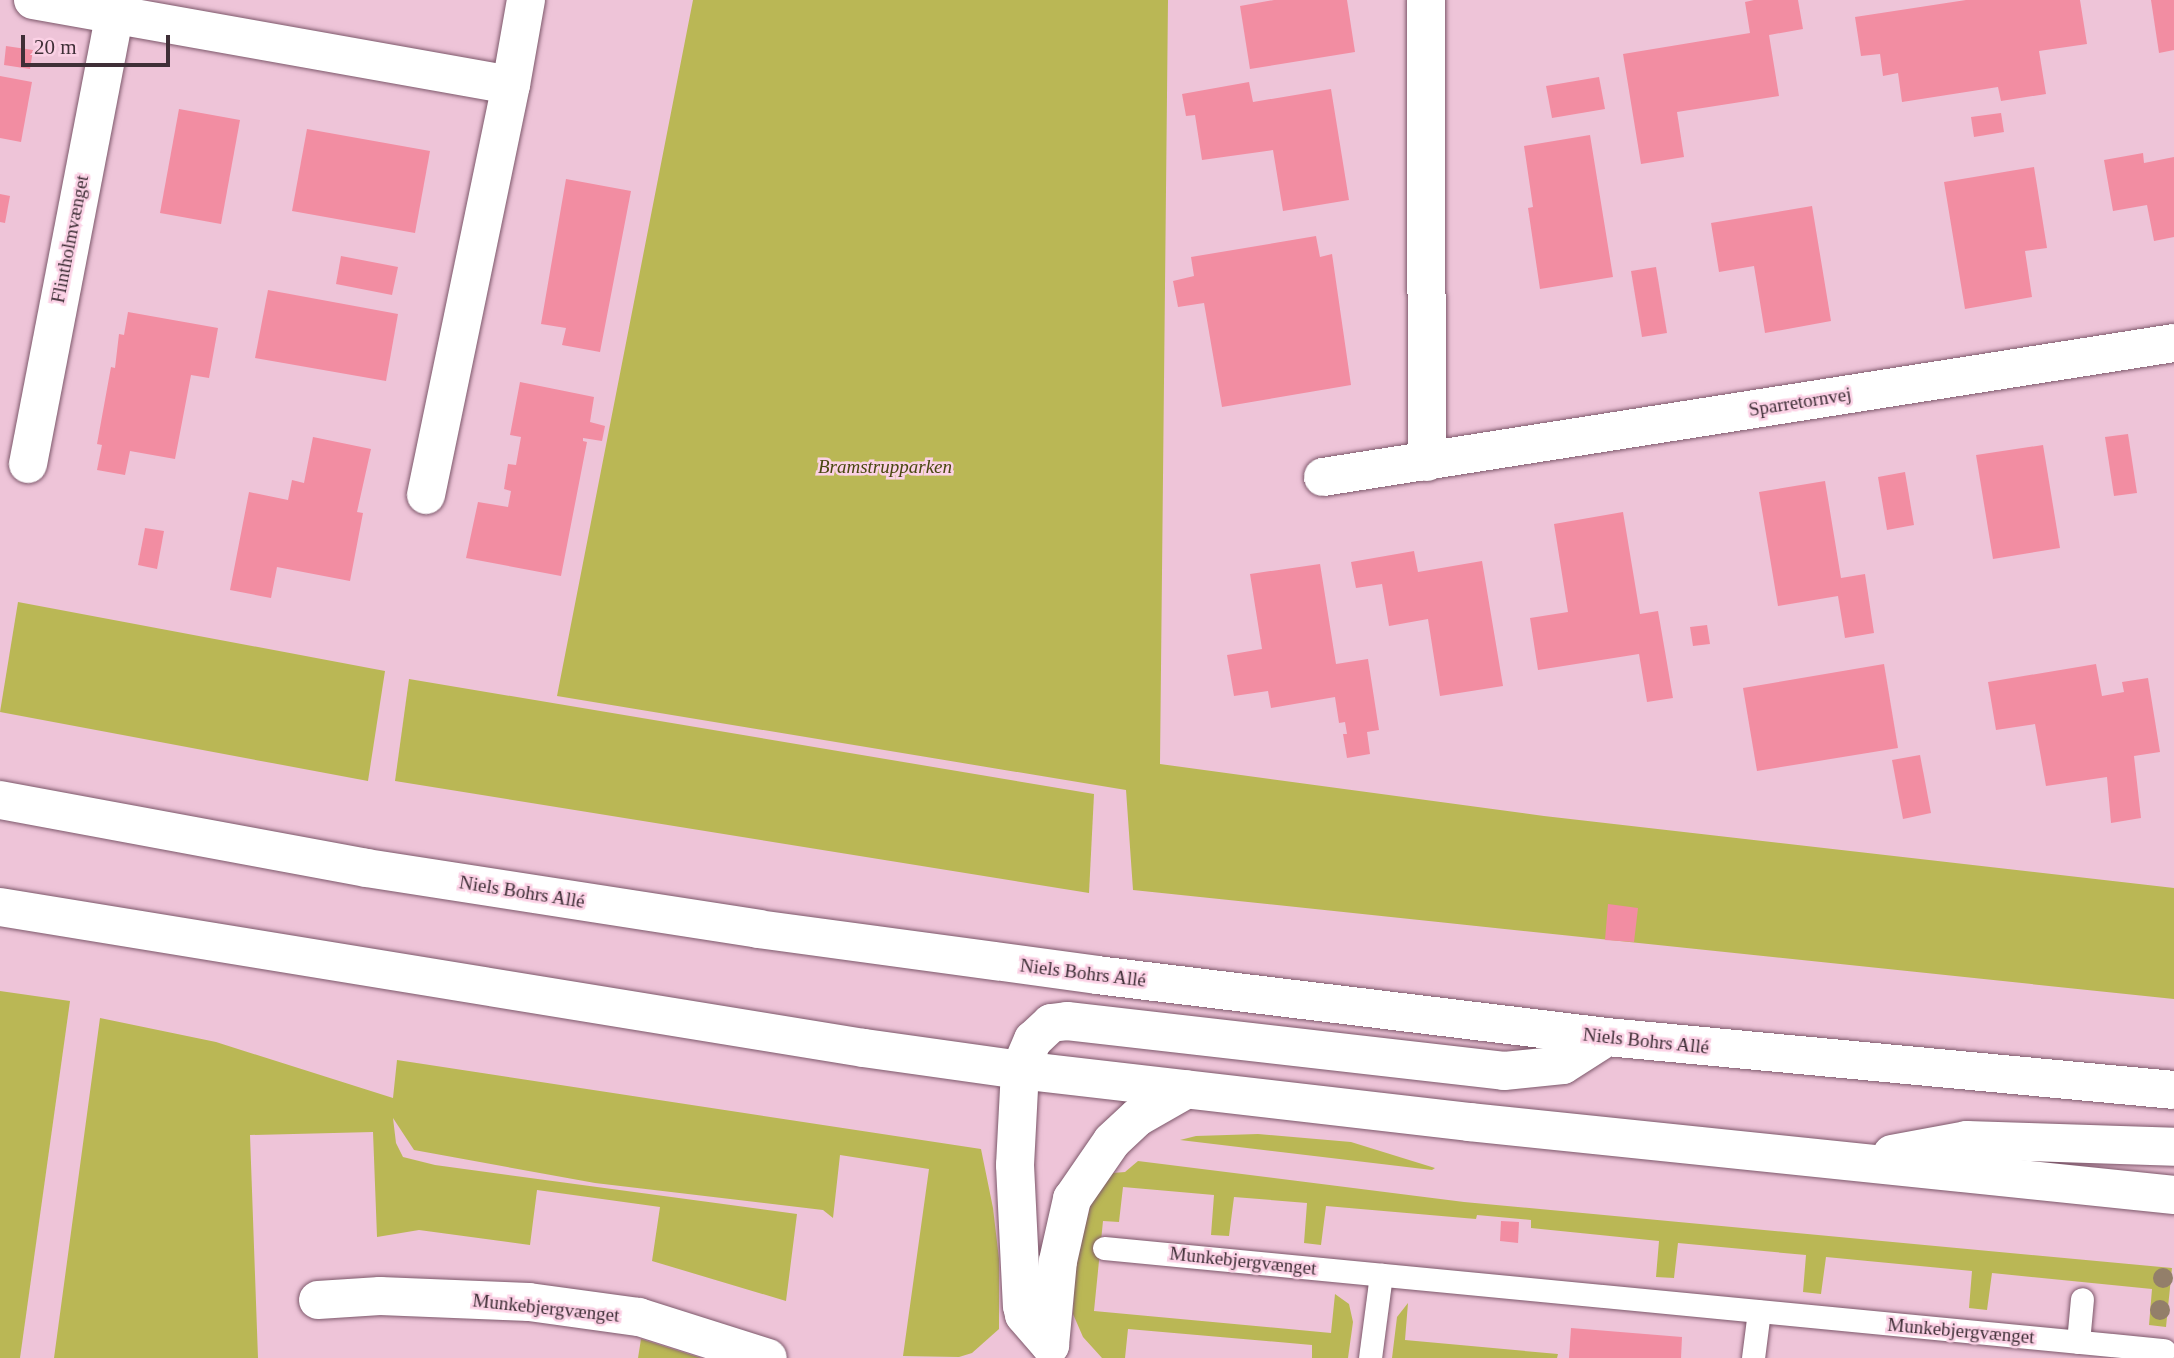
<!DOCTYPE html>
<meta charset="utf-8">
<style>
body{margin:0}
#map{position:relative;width:2174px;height:1358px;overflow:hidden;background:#eec4d8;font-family:"Times New Roman",serif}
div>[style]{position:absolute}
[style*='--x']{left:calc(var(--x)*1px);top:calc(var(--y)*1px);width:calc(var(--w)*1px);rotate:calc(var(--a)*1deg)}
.green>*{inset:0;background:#bab755}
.building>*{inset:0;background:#f28da2}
.roads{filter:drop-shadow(0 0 2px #7d586b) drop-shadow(0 0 2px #7d586b)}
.lane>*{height:23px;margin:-11.5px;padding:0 11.5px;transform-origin:11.5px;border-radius:11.5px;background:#fff}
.street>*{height:38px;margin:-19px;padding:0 19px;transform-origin:19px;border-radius:19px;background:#fff}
.secondary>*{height:38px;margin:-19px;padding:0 19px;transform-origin:19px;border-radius:19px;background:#fff}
.trees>*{width:20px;height:20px;margin:-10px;border-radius:50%;background:#937f6a}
span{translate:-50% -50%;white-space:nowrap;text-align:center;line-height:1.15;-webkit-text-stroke:5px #fbd1e5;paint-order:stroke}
.street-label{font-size:19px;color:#3f2f37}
.park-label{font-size:19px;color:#494710;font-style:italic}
.scale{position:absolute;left:21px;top:35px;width:149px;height:32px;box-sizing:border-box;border:4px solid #3f2f37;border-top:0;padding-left:9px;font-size:21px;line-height:24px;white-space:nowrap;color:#3f2f37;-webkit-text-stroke:5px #fbd1e5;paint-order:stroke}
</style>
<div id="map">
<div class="green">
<i style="clip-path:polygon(693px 0,1168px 0,1160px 764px,1544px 816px,2174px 888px,2174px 999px,1133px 890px,1126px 790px,557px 696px)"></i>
<i style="clip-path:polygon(18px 602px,385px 671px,368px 781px,0 712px)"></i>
<i style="clip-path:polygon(409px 679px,1094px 794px,1089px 893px,395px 781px)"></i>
<i style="clip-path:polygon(0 991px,70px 1001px,20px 1358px,0 1358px)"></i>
<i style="clip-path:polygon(100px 1018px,216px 1042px,393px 1098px,397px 1060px,981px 1149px,993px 1208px,999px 1259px,999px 1329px,972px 1353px,959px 1357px,903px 1356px,929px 1169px,840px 1155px,833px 1218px,823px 1210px,595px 1183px,414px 1150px,393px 1118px,396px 1143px,403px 1157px,435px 1165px,797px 1214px,786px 1301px,652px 1261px,660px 1207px,537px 1190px,530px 1245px,419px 1230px,377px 1237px,373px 1132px,250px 1135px,258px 1358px,54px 1358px)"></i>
<i style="clip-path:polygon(1258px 1134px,1351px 1142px,1435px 1168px,1432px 1170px,1180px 1140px,1196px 1136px)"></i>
<i style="clip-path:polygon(1138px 1161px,1464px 1202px,2172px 1268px,2166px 1327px,2149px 1325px,2152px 1289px,1992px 1273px,1987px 1310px,1969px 1308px,1972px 1271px,1826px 1257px,1821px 1294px,1803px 1292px,1806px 1255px,1678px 1243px,1674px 1278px,1656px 1277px,1659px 1241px,1531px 1228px,1531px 1220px,1477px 1215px,1476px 1219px,1326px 1206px,1321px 1245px,1304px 1243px,1307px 1203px,1234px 1197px,1229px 1236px,1211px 1235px,1214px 1195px,1123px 1187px,1119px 1222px,1103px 1221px,1094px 1311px,1331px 1333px,1335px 1294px,1349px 1304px,1353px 1322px,1348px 1358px,1312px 1358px,1312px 1345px,1128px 1329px,1125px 1358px,1102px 1358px,1083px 1337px,1073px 1314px,1075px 1263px,1091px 1203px,1113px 1173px,1125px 1172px)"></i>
<i style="clip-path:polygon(1408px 1303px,1405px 1340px,1558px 1354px,1557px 1358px,1392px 1358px,1397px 1317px)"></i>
<i style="clip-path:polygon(641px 1339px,701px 1358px,638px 1358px)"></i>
</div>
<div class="building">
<i style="clip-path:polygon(1274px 0,1347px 0,1355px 52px,1250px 69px,1240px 6px)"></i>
<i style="clip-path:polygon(1754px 0,1798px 0,1803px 29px,1769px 35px,1779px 96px,1677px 112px,1684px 157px,1641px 164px,1623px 54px,1750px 33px,1745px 2px)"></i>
<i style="clip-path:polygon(1966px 0,2080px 0,2087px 44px,2039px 51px,2046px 94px,2001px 101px,1998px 87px,1902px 102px,1898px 73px,1883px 76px,1880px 54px,1861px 56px,1855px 17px)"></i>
<i style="clip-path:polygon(2151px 0,2174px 0,2174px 50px,2159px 53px)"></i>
<i style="clip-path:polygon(6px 46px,33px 50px,30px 69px,4px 65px)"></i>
<i style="clip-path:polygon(0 76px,32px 82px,21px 142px,0 138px)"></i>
<i style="clip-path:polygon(1599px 77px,1605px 109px,1552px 118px,1546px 86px)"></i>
<i style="clip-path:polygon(1249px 82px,1253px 102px,1331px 89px,1349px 200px,1283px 211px,1273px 150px,1202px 160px,1195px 115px,1186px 116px,1182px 94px)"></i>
<i style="clip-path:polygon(179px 109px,240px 120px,221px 224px,160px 213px)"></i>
<i style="clip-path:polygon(2001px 113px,2004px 132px,1974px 137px,1971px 117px)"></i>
<i style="clip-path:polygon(307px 129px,430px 151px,415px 233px,292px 211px)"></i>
<i style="clip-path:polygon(1590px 135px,1613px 277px,1540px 289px,1528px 208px,1533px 207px,1524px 146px)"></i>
<i style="clip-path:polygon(2143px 153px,2144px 163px,2174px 157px,2174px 237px,2154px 241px,2147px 205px,2113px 211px,2104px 160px)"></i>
<i style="clip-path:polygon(2034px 167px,2047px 248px,2025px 251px,2032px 297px,1965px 309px,1944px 182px)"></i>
<i style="clip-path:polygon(566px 179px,631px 191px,600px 352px,562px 345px,566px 328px,541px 324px)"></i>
<i style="clip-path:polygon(0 194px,10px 196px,5px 223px,0 222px)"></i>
<i style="clip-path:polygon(1812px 206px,1831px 321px,1765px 333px,1754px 266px,1719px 272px,1711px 223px)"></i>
<i style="clip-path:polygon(1316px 236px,1320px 257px,1332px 254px,1351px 385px,1222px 407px,1204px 303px,1178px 307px,1173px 281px,1194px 276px,1191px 257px)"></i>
<i style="clip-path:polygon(341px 256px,398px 267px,392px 295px,336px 284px)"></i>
<i style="clip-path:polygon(1656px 267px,1667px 333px,1642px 337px,1631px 271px)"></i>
<i style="clip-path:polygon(268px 290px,398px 314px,386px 381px,255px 358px)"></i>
<i style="clip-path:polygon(128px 312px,218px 328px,209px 378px,191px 375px,175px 459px,130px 451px,125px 475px,97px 470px,102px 445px,97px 444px,111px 367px,115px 368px,119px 334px,124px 335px)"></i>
<i style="clip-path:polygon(520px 382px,594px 397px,590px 422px,605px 426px,602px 441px,583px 438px,583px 441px,587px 442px,561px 576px,466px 558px,478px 502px,508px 507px,511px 491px,504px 489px,508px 464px,516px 465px,521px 437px,510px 435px)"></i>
<i style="clip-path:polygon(2128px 434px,2137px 493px,2114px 496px,2105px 437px)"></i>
<i style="clip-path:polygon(313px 437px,371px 449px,357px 512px,363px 513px,350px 581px,277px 567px,271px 598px,230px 590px,249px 492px,288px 500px,292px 480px,304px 483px)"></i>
<i style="clip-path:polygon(2043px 445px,2060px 548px,1993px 559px,1976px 455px)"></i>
<i style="clip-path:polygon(1905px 472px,1914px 525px,1887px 530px,1878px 477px)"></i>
<i style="clip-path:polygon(1825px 481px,1841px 578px,1865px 574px,1874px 633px,1845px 638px,1838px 596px,1778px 606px,1759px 492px)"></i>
<i style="clip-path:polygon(1623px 512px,1640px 614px,1658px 611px,1673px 698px,1647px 702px,1639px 654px,1538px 670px,1530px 618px,1568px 612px,1554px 524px)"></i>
<i style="clip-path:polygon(145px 528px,164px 531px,157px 569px,138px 565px)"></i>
<i style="clip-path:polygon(1414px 551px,1418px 572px,1482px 561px,1503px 686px,1440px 696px,1428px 619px,1389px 626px,1382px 584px,1356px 588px,1351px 562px)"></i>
<i style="clip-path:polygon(1320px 564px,1336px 664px,1368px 659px,1379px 730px,1367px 732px,1370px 754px,1347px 758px,1343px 734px,1347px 734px,1345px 722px,1339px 723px,1335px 697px,1271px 708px,1268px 691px,1234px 696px,1227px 655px,1262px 649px,1250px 574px)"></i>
<i style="clip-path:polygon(1707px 625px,1710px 644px,1693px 646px,1690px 627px)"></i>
<i style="clip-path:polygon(1884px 664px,1898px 748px,1757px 771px,1743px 688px)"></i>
<i style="clip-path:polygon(2096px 664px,2102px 696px,2124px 692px,2122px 682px,2148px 678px,2160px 752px,2134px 756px,2141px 818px,2111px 823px,2107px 777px,2046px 786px,2035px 724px,1996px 730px,1988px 682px)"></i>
<i style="clip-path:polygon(1920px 755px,1931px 813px,1903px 819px,1892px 760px)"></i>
<i style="clip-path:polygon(1608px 904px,1638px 908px,1634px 942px,1605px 940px)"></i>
<i style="clip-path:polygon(1501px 1221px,1519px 1222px,1518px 1243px,1500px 1241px)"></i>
<i style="clip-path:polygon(1571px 1328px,1682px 1337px,1681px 1358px,1569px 1358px)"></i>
</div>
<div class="roads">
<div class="lane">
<i style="--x:1104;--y:1248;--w:1065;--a:5.5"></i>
<i style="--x:2078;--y:1342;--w:43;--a:-84.7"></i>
<i style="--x:1370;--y:1358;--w:84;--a:-82.5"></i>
<i style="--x:1753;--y:1358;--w:47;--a:-82.7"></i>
</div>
<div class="street">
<i style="--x:33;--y:0;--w:485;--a:10.1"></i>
<i style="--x:511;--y:85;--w:86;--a:-80"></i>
<i style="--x:1426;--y:0;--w:462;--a:89.9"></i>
<i style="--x:28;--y:464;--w:472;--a:-79.1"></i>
<i style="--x:1323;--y:477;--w:861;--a:-8.95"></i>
<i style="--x:426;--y:495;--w:419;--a:-78.3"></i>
<i style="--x:1020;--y:1070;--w:95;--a:93"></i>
<i style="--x:1015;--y:1165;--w:141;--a:87.2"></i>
<i style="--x:1022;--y:1306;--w:9;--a:77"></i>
<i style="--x:1024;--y:1315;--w:40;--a:49"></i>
<i style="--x:318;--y:1300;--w:62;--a:-3.7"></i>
<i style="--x:380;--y:1296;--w:149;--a:2.3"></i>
<i style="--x:529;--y:1302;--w:111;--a:7.8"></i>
<i style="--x:639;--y:1317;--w:135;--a:17.6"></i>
<i style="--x:1050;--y:1345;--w:84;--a:-84.6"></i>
<i style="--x:1058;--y:1261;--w:64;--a:-77.3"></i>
<i style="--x:1072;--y:1199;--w:70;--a:-55.4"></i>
<i style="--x:1112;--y:1141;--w:35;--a:-43"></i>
<i style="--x:1138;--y:1117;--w:56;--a:-29.7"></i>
</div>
<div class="secondary">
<i style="--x:0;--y:800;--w:372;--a:10.5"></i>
<i style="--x:366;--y:868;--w:397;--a:8.8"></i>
<i style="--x:758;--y:929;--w:342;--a:7.7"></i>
<i style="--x:1097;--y:975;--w:514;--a:6.93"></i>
<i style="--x:1607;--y:1037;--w:569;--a:5.34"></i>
<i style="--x:0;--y:907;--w:875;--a:9.27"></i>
<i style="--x:864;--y:1048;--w:158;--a:8"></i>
<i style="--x:1020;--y:1070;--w:452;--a:6.6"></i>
<i style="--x:1469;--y:1122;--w:709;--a:5.91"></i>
<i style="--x:1020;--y:1070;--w:33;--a:-67"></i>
<i style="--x:1033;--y:1040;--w:25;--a:-43"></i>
<i style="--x:1051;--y:1023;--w:16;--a:-7"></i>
<i style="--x:1067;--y:1021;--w:440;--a:6.5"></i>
<i style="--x:1504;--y:1071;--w:59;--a:-5.8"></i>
<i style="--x:1563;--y:1065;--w:52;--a:-32.5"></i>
<i style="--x:1892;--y:1154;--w:76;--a:-10.6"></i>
<i style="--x:1967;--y:1140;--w:207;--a:1.9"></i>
</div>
</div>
<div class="trees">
<i style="left:2163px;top:1278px"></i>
<i style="left:2160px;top:1310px"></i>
</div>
<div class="street-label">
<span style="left:70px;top:239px;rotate:-79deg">Flintholmvænget</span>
<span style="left:1800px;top:402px;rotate:-9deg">Sparretornvej</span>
<span style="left:522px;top:892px;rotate:9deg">Niels Bohrs Allé</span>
<span style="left:1083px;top:973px;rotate:7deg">Niels Bohrs Allé</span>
<span style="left:1646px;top:1041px;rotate:6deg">Niels Bohrs Allé</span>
<span style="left:1243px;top:1261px;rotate:6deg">Munkebjergvænget</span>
<span style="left:546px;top:1308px;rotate:6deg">Munkebjergvænget</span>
<span style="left:1961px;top:1331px;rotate:5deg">Munkebjergvænget</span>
</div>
<div class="park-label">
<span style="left:885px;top:467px">Bramstrupparken</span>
</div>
<div class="scale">20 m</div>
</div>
